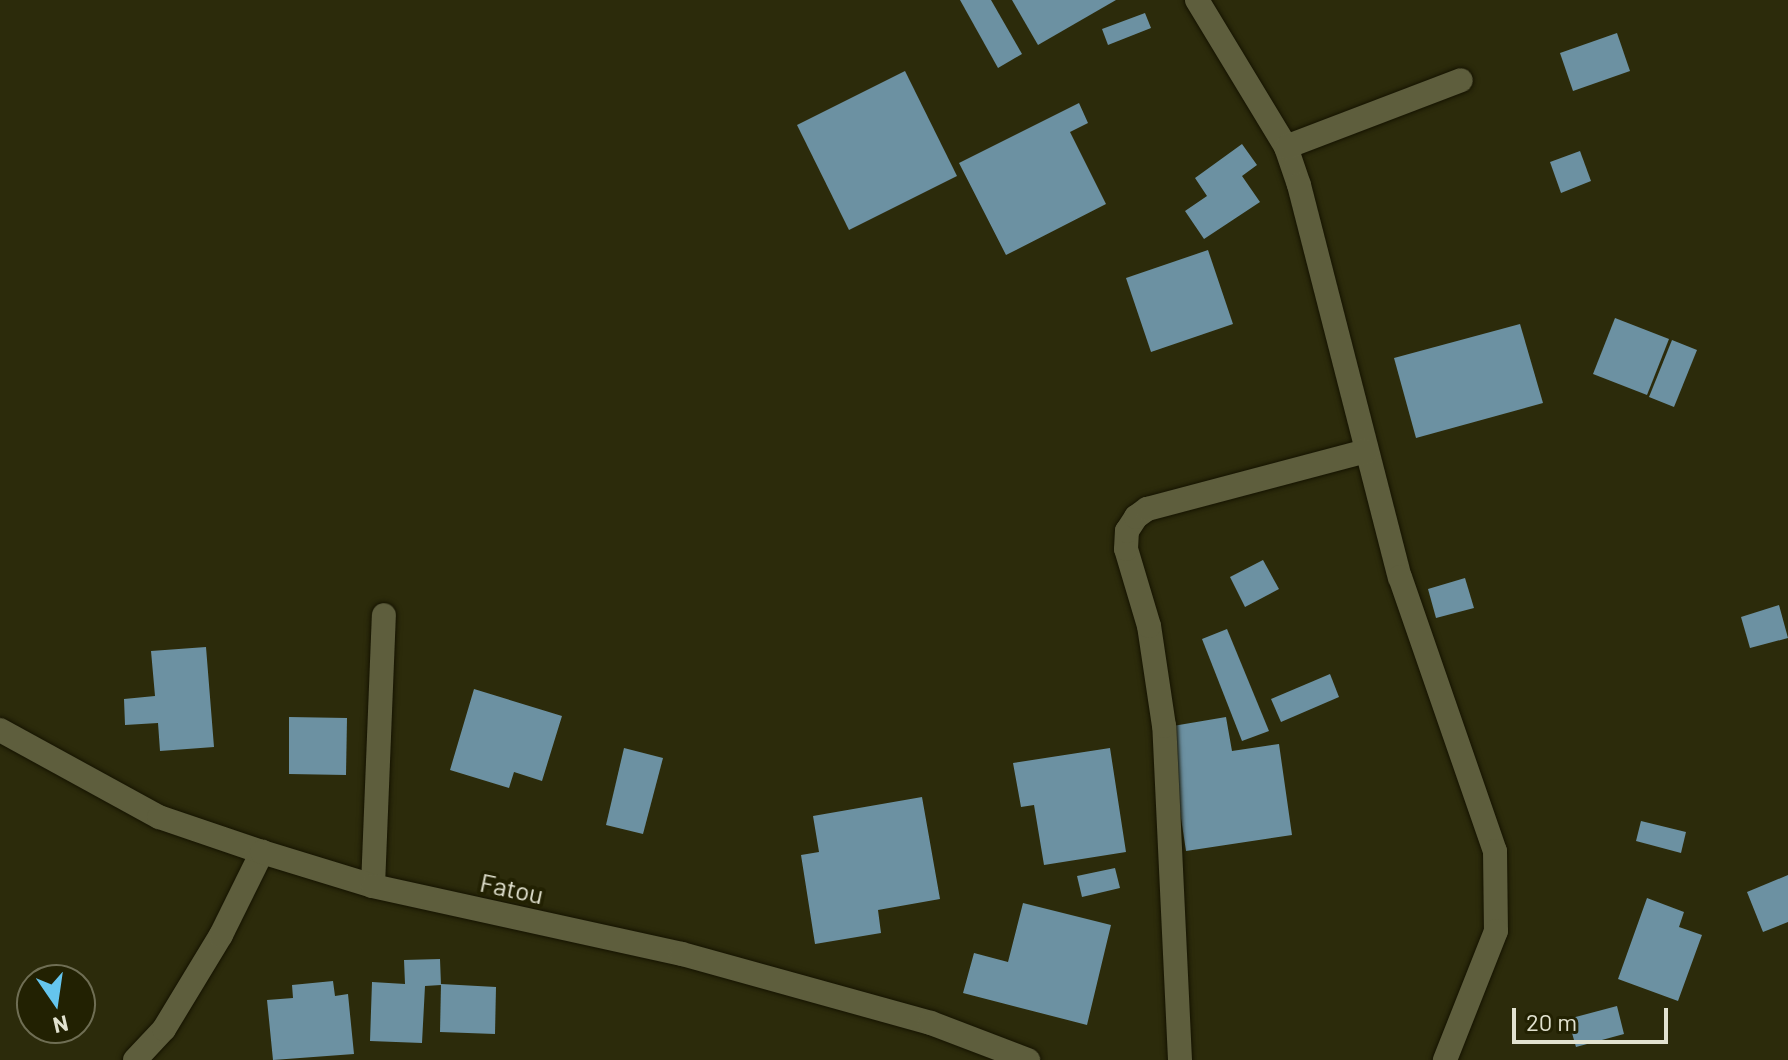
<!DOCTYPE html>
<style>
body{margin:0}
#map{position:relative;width:1788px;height:1060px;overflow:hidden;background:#2c2b0b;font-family:Barlow,sans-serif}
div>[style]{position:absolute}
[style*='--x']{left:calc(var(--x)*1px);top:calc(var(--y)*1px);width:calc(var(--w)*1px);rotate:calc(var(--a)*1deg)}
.building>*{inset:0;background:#6c91a2}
.roads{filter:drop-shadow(0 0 2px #151300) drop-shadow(0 0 2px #151300)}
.street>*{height:24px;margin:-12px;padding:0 12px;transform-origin:12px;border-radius:12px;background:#5e5e3d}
.secondary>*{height:24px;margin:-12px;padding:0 12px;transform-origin:12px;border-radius:12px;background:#5e5e3d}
span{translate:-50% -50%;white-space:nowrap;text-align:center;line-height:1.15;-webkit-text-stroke:8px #222102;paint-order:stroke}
.street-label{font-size:26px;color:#e2e2d0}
.north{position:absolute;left:16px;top:964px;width:80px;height:80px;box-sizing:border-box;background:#222102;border:2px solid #6f6e54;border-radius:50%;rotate:167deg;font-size:22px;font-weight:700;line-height:32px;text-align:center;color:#e2e2d0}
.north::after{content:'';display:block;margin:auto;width:28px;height:36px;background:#65c5ee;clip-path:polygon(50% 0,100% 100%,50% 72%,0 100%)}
.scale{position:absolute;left:1512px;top:1008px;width:156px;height:36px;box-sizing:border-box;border:4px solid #e2e2d0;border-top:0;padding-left:10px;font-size:24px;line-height:28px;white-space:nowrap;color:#e2e2d0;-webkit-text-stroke:6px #222102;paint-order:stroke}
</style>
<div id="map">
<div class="building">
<i style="clip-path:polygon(960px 0,991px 0,1022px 54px,998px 68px)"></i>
<i style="clip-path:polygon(1012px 0,1116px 0,1038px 45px)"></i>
<i style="clip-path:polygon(1145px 13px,1151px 28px,1108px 45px,1102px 29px)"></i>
<i style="clip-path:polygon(1617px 33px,1630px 71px,1573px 91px,1560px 53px)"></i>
<i style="clip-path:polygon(905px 71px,957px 176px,849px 230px,797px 125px)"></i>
<i style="clip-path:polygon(1079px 103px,1088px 123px,1070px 132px,1106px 204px,1006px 255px,959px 163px)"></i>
<i style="clip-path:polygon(1242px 144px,1257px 165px,1242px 176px,1260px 202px,1204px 239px,1185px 211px,1207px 196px,1195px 178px)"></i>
<i style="clip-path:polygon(1580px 151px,1591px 181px,1561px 193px,1550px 162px)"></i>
<i style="clip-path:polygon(1208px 250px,1233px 324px,1151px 352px,1126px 278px)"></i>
<i style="clip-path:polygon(1615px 318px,1669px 339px,1647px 395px,1593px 374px)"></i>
<i style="clip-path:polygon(1520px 324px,1543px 403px,1416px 438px,1394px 358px)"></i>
<i style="clip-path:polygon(1672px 340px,1697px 350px,1674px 407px,1649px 397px)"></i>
<i style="clip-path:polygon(1263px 560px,1279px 589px,1245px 607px,1230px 577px)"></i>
<i style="clip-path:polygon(1465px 578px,1474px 608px,1436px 618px,1428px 589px)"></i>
<i style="clip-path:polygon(1779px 605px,1788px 638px,1750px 648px,1741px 617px)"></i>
<i style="clip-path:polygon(1227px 629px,1269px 731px,1242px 741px,1202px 639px)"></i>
<i style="clip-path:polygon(206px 647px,214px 747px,160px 751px,158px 723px,125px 725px,124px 699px,155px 696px,151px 651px)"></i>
<i style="clip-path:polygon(1330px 674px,1339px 697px,1281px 722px,1271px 699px)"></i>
<i style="clip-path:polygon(474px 689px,562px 716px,542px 781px,514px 772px,509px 788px,450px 770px)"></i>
<i style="clip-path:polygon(289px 717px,347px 718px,346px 775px,289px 774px)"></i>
<i style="clip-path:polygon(1226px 717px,1232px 751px,1279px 744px,1292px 835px,1186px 851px,1167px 727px)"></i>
<i style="clip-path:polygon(624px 748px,663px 758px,643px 834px,606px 825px)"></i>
<i style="clip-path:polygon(1110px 748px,1126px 852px,1044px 865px,1034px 805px,1021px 807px,1013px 763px)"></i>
<i style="clip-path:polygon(922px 797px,940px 899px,878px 910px,881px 933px,815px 944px,801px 855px,819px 852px,813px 816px)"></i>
<i style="clip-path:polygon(1641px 821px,1686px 832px,1681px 853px,1636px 841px)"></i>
<i style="clip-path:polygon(1115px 868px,1120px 888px,1082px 897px,1077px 876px)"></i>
<i style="clip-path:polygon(1788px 875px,1788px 922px,1763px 932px,1747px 892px)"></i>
<i style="clip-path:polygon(1647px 898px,1684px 912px,1679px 927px,1702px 935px,1678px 1001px,1618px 979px)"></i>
<i style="clip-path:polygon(1023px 903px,1111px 925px,1087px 1025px,963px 993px,974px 953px,1008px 962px)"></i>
<i style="clip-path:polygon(440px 959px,441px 985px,425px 986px,422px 1043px,370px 1041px,372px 982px,405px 984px,404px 960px)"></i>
<i style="clip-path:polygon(333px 981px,335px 996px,348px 994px,354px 1054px,273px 1060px,267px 1000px,293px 998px,292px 985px)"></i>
<i style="clip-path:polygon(441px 984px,496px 987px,495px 1034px,440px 1032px)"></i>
<i style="clip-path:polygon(1617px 1006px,1624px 1034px,1576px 1047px,1568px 1019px)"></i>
</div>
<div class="roads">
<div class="street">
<i style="--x:1197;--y:0;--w:172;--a:58.8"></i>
<i style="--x:1286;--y:147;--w:40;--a:71.1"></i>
<i style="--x:1299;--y:185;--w:405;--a:75.6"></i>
<i style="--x:1400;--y:577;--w:290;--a:70.9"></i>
<i style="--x:1495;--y:851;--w:80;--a:89.3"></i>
<i style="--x:1496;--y:931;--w:139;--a:111.6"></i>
<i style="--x:1286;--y:147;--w:187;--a:-20.9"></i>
<i style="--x:373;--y:886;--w:271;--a:-87.7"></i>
<i style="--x:135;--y:1060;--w:42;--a:-46.9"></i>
<i style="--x:164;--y:1029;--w:110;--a:-58.8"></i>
<i style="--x:221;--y:935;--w:93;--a:-63.7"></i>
<i style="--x:1180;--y:1060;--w:334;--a:-92.7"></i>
<i style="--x:1164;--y:726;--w:101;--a:-98.5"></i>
<i style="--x:1149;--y:626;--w:80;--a:-106.6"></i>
<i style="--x:1126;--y:549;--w:18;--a:-87"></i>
<i style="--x:1127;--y:531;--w:17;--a:-57"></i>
<i style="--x:1136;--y:517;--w:14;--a:-36"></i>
<i style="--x:1147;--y:509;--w:227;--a:-14.8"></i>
</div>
<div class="secondary">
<i style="--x:0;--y:730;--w:181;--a:28.7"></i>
<i style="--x:159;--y:817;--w:109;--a:18.8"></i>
<i style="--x:262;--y:852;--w:116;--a:17"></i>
<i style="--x:373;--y:886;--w:316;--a:12.4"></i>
<i style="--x:682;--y:954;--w:258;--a:15.5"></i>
<i style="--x:931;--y:1023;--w:104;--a:20.9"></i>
</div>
</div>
<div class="street-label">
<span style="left:512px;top:888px;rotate:12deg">Fatou</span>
</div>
<div class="north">N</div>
<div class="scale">20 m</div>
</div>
